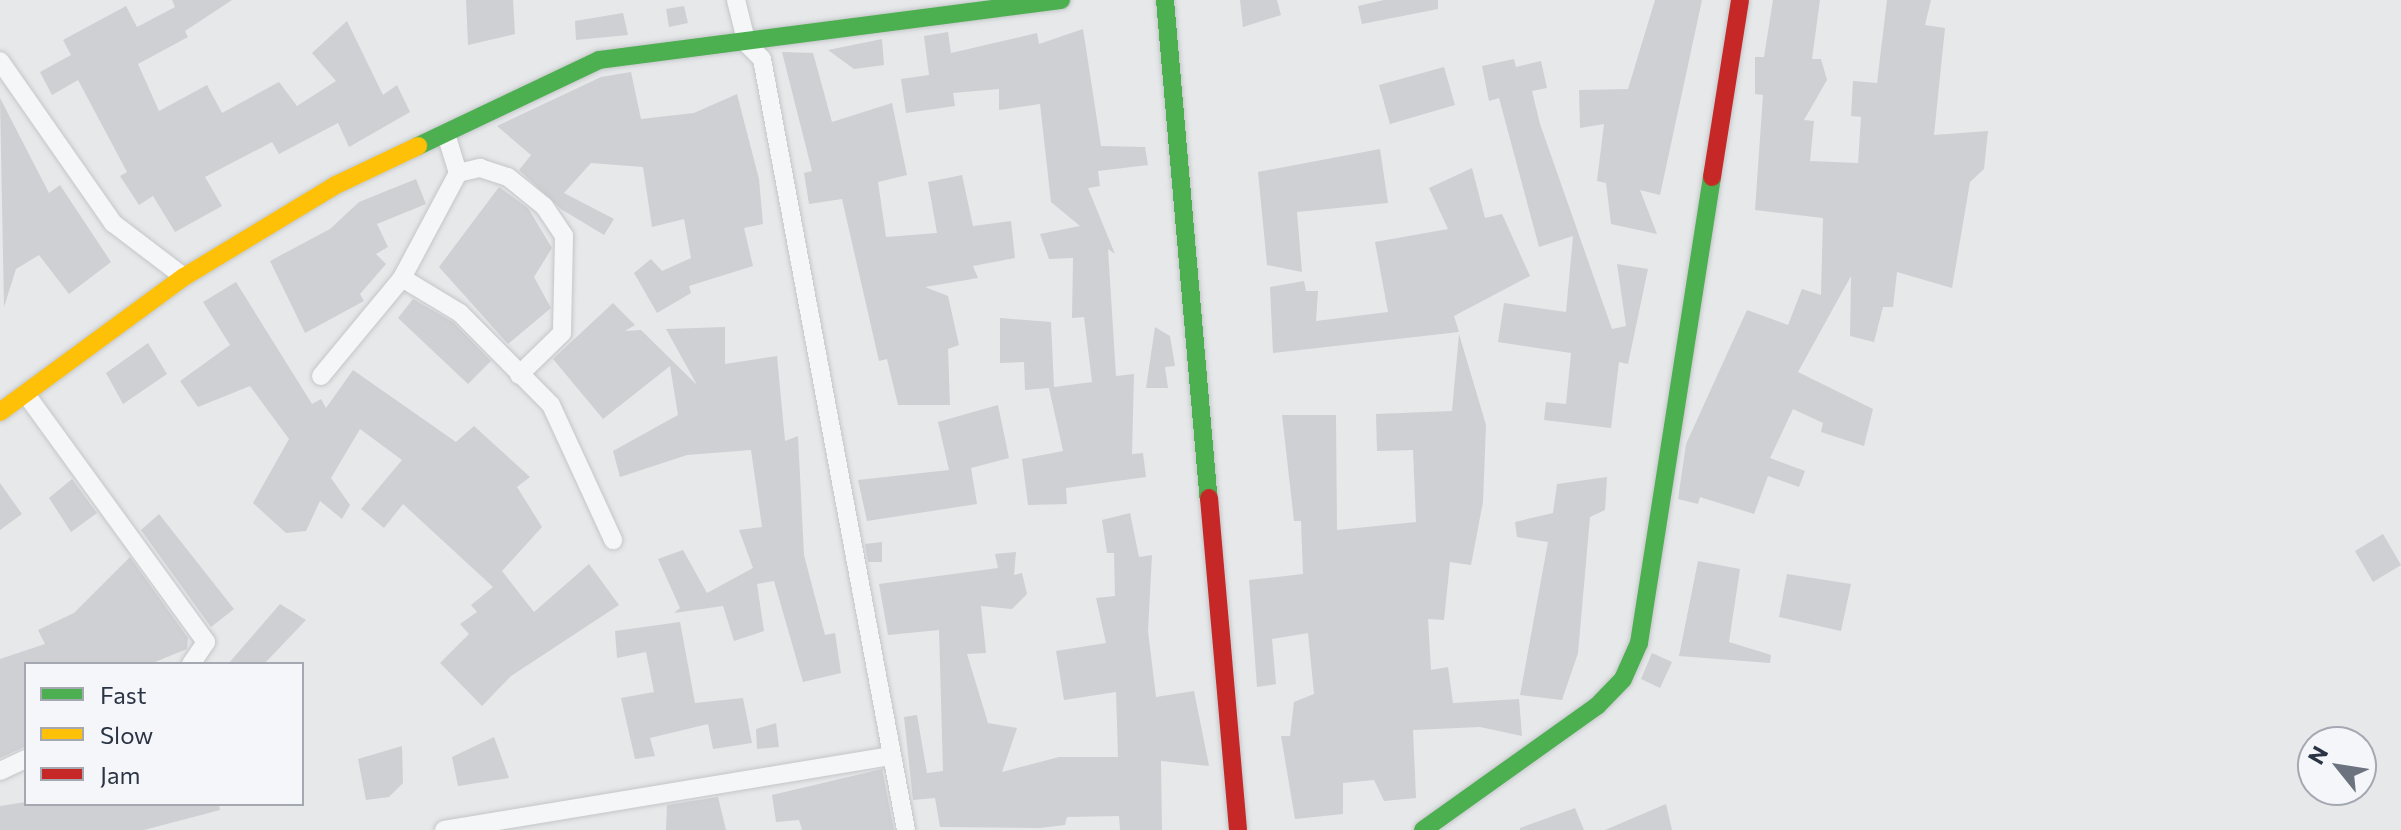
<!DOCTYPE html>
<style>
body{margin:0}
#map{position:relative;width:2401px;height:830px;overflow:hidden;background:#e6e8ea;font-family:Commissioner,sans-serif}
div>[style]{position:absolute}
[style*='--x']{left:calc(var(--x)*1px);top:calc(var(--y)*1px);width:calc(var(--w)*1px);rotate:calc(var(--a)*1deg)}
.building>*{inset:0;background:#ced0d3}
.roads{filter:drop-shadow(0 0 2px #c4c6c8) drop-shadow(0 0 2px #c4c6c8)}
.street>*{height:18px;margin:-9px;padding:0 9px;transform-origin:9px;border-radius:9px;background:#f5f6f7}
.fast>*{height:18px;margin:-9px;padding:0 9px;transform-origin:9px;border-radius:9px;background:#4caf50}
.slow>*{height:18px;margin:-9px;padding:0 9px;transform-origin:9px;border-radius:9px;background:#ffc107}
.jam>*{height:18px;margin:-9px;padding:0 9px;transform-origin:9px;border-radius:9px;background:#c62828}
span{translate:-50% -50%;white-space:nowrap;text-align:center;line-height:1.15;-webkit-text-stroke:6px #f4f6f9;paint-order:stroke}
.legend{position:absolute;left:24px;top:662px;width:280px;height:144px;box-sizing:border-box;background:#f4f6f9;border:2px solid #a4a8b1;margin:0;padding:10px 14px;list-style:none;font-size:24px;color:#2b3445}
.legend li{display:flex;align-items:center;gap:16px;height:40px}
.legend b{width:40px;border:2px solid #a4a8b1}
.north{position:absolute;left:2297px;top:726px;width:80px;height:80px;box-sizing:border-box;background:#f4f6f9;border:2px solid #a4a8b1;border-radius:50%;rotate:300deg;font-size:22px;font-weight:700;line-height:32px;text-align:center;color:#2b3445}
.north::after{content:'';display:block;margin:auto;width:28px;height:36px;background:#6c737f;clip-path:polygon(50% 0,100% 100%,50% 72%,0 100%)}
</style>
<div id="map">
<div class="building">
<i style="clip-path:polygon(172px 0,232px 0,185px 31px,188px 37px,138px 64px,159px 111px,207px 85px,222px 113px,279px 82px,297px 106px,336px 81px,312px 53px,347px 21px,383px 95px,397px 85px,410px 112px,349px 147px,338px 123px,279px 154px,272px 142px,205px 177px,222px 206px,175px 232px,153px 196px,139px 205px,120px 176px,127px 172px,78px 80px,52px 95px,40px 72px,71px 55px,63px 40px,126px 6px,137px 27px,175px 7px)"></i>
<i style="clip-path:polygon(466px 0,513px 0,515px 34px,468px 45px)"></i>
<i style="clip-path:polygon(1240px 0,1277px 0,1281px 15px,1243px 27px)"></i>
<i style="clip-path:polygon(1384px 0,1438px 0,1438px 9px,1362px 24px,1358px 6px)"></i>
<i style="clip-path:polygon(1655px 0,1702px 0,1660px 195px,1640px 190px,1657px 234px,1611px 224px,1606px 183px,1597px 181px,1604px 124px,1580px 128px,1579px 90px,1628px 89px)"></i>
<i style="clip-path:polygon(1773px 0,1820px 0,1812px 59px,1821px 59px,1827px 80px,1804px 120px,1814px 121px,1810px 161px,1858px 163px,1861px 117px,1851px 116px,1853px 81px,1877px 83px,1887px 0,1931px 0,1925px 25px,1945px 28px,1934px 135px,1988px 131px,1984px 169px,1970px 182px,1952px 288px,1897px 272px,1893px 307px,1883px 307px,1874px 342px,1850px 336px,1851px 276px,1798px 372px,1873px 409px,1864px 446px,1821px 432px,1823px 423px,1793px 409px,1770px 458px,1805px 471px,1799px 487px,1768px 476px,1754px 514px,1700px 497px,1698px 504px,1678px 499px,1686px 444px,1747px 310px,1788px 325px,1802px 289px,1821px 295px,1823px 218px,1755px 210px,1763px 95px,1755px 94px,1755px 57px,1764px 57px)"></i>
<i style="clip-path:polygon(684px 6px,688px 23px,669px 27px,666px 9px)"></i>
<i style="clip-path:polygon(623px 13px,628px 35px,576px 40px,575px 21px)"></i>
<i style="clip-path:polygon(1083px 29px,1101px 146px,1145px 147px,1148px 165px,1098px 171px,1100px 186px,1088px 188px,1115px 254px,1108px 249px,1116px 376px,1134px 374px,1132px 454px,1143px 453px,1146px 477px,1066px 488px,1067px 504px,1028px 505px,1022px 459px,1063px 451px,1049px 388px,1025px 390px,1024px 362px,1000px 363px,1000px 318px,1051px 322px,1054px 387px,1092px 382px,1084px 317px,1072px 318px,1073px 258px,1049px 259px,1040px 234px,1080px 226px,1051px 202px,1040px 104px,999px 110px,999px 89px,953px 93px,955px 106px,906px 113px,901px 79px,929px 75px,924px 36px,948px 32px,951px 53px,1037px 33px,1039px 44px)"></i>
<i style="clip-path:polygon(882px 39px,884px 65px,854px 69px,828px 50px)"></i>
<i style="clip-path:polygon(782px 52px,813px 53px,832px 122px,892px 103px,907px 175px,878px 182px,886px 237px,937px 233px,928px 182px,962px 175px,973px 226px,1011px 221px,1015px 258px,973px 266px,978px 278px,925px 287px,948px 296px,959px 345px,948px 349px,950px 405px,898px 405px,887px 359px,879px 361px,842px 199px,809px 204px,804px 173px,812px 171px)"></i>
<i style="clip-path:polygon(1514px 59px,1516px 67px,1541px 61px,1547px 88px,1532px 91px,1540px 124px,1612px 329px,1626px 326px,1617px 264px,1648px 269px,1628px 364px,1619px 362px,1611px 428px,1544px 420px,1546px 402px,1566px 404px,1571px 353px,1498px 342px,1504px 303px,1566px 312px,1573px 236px,1539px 247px,1499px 98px,1489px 101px,1482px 66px)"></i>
<i style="clip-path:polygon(1444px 67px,1455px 105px,1390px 124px,1379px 85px)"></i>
<i style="clip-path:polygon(631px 72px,641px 119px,694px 113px,737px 94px,759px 179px,763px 224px,744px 228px,753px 266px,689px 286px,691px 293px,657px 313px,634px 273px,651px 259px,662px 271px,691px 258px,684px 219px,652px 227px,643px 167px,591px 163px,564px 193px,614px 219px,604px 235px,561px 209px,519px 170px,531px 155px,497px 126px,601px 77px)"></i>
<i style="clip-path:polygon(0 98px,49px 193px,60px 185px,111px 262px,69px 294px,39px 255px,16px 269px,4px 307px)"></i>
<i style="clip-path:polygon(1380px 149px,1388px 203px,1297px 212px,1302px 272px,1267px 265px,1258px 172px)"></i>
<i style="clip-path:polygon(1472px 168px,1485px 218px,1502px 214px,1530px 276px,1454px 316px,1459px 332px,1273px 353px,1270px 287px,1304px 281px,1306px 291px,1318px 291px,1316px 321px,1388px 312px,1375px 242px,1448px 229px,1429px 188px)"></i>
<i style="clip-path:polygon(416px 179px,426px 204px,377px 224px,388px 247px,376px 254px,386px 264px,360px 294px,364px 301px,305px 333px,270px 261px,330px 229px,359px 202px)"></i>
<i style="clip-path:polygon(499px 187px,528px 208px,552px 248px,534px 277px,551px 308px,508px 344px,439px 267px)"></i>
<i style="clip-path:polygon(236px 282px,312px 404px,321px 399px,326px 408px,353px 370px,456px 442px,474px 426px,530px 477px,517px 487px,542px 527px,502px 571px,534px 612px,589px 564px,619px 605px,511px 676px,482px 706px,440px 663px,469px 634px,460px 624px,477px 612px,471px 605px,493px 587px,403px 504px,384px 528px,361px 509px,402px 460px,360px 429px,331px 478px,350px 505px,342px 519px,320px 501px,306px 531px,286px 533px,253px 503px,289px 439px,250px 386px,198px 407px,180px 381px,230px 345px,203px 302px)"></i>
<i style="clip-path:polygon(413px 299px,453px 322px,491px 361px,468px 384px,398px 318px)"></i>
<i style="clip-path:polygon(613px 303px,635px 325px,625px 331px,641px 330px,697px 385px,666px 329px,725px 327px,725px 364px,777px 356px,785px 441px,798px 436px,804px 555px,825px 635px,835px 633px,841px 673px,803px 682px,774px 581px,757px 584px,764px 631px,734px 641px,723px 606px,674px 613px,680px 608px,658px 559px,683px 550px,707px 593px,753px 568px,739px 530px,762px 527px,751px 450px,687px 455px,620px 477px,613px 451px,678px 415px,670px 366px,603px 419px,553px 359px)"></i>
<i style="clip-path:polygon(1155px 327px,1170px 336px,1175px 366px,1165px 367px,1168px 388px,1146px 388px)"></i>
<i style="clip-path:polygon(1459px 334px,1486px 425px,1483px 502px,1471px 565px,1450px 562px,1444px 620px,1428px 619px,1431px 670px,1448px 667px,1453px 703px,1519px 699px,1522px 736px,1480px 727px,1413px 730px,1416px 798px,1384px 801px,1374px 780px,1343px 783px,1343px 814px,1295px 819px,1281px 736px,1290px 736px,1294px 702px,1314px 694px,1308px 633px,1272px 639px,1276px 684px,1257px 687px,1249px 580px,1303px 574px,1301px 521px,1294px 521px,1282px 415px,1336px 415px,1337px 530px,1416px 522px,1413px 450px,1377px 451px,1376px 414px,1452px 411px)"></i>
<i style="clip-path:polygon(148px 343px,167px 374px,123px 404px,106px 373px)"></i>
<i style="clip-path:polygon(998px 405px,1009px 458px,971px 468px,977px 504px,867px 521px,858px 480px,949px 470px,938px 422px)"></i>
<i style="clip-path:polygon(1607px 477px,1605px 510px,1590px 517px,1578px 653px,1562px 700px,1520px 695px,1548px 542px,1517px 537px,1515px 522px,1553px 513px,1557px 484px)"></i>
<i style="clip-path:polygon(72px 479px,97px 513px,71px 532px,49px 498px)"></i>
<i style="clip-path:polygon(0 483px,22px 514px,0 530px)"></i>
<i style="clip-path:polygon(1130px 513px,1139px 557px,1152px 555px,1148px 631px,1156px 697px,1194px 691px,1209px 766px,1161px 761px,1162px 830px,1120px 830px,1119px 816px,1067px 817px,1065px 825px,1040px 828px,940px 827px,935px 798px,913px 800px,904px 717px,917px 715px,927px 773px,943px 771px,939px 630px,888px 635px,879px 584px,998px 568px,995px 554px,1016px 552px,1014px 575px,1022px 573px,1027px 594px,1012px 609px,981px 606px,986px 653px,967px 654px,988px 723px,1017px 728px,1002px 772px,1059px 757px,1118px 757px,1116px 692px,1064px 700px,1056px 651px,1106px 643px,1096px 598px,1115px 596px,1114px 553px,1107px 553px,1102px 520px)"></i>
<i style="clip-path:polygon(159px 514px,234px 609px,211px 627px,141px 530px)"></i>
<i style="clip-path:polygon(2383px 534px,2401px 565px,2373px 582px,2355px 551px)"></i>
<i style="clip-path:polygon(882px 542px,882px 562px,868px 562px,865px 544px)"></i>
<i style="clip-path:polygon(130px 557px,188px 638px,187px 649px,150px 664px,26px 664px,26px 746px,0 758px,0 659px,45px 644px,38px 630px,74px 613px)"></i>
<i style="clip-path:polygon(1698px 561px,1740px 569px,1729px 642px,1771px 655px,1770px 663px,1679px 656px)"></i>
<i style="clip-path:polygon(1787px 574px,1851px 584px,1841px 631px,1779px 617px)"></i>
<i style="clip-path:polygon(280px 604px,306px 620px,264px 664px,228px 664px)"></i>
<i style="clip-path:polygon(680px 622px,695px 703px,743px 698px,752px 743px,713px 749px,708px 724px,650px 738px,655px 756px,635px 759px,621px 698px,654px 692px,646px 652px,617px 658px,615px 631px)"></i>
<i style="clip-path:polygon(1652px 653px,1672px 662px,1660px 688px,1641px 679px)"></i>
<i style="clip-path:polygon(776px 723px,779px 747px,757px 749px,756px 729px)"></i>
<i style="clip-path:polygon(494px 737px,509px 778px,458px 786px,452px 757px)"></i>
<i style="clip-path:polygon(402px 746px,403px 783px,389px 797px,366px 800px,358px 759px)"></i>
<i style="clip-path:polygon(882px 769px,894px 830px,802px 830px,799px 820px,776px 822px,772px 795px)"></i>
<i style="clip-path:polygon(718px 797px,726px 830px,666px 830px,667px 805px)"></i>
<i style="clip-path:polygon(26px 802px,219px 804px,220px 810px,144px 830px,0 830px,0 806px)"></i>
<i style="clip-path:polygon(1666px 804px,1672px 830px,1605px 830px)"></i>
<i style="clip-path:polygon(1575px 808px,1584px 830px,1520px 830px,1520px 828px)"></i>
</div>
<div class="roads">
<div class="street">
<i style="--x:736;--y:0;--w:45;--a:76"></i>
<i style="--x:747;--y:44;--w:21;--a:45"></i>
<i style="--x:762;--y:59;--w:784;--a:79.42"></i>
<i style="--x:0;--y:61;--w:198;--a:55.1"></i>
<i style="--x:113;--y:223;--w:89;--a:37.3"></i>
<i style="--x:458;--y:173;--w:23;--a:-13"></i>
<i style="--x:480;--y:168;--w:29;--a:18"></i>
<i style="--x:508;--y:177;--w:46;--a:38.9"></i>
<i style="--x:544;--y:206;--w:36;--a:56"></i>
<i style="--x:564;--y:236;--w:97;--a:91.2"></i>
<i style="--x:562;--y:333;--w:60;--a:135.7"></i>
<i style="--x:402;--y:278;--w:68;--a:31.1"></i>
<i style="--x:460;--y:313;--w:129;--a:45.3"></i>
<i style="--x:551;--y:405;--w:149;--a:65.3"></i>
<i style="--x:321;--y:376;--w:127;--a:-50.4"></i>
<i style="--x:402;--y:278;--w:119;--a:-61.9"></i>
<i style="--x:458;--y:173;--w:41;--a:-107.1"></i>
<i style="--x:28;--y:397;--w:303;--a:54"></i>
<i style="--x:206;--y:642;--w:27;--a:124"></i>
<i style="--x:0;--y:771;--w:29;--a:-25"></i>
<i style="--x:444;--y:830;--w:452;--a:-9.4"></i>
</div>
<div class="fast">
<i style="--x:1165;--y:0;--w:500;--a:85"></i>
<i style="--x:418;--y:146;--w:200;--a:-25.4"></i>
<i style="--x:599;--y:60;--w:466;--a:-7.4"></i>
<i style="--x:1423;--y:830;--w:214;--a:-35.5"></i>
<i style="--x:1597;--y:706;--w:37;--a:-46"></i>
<i style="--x:1623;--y:679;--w:39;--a:-66"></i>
<i style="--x:1639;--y:643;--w:472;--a:-81.1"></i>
</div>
<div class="slow">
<i style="--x:0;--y:412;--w:228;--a:-36.3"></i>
<i style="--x:184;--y:277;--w:178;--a:-31.2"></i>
<i style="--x:336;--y:185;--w:91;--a:-25.4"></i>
</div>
<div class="jam">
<i style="--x:1712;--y:177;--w:179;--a:-81"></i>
<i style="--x:1209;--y:498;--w:333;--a:85"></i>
</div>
</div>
<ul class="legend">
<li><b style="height:10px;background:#4caf50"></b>Fast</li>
<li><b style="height:10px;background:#ffc107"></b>Slow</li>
<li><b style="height:10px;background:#c62828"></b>Jam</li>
</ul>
<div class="north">N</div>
</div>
